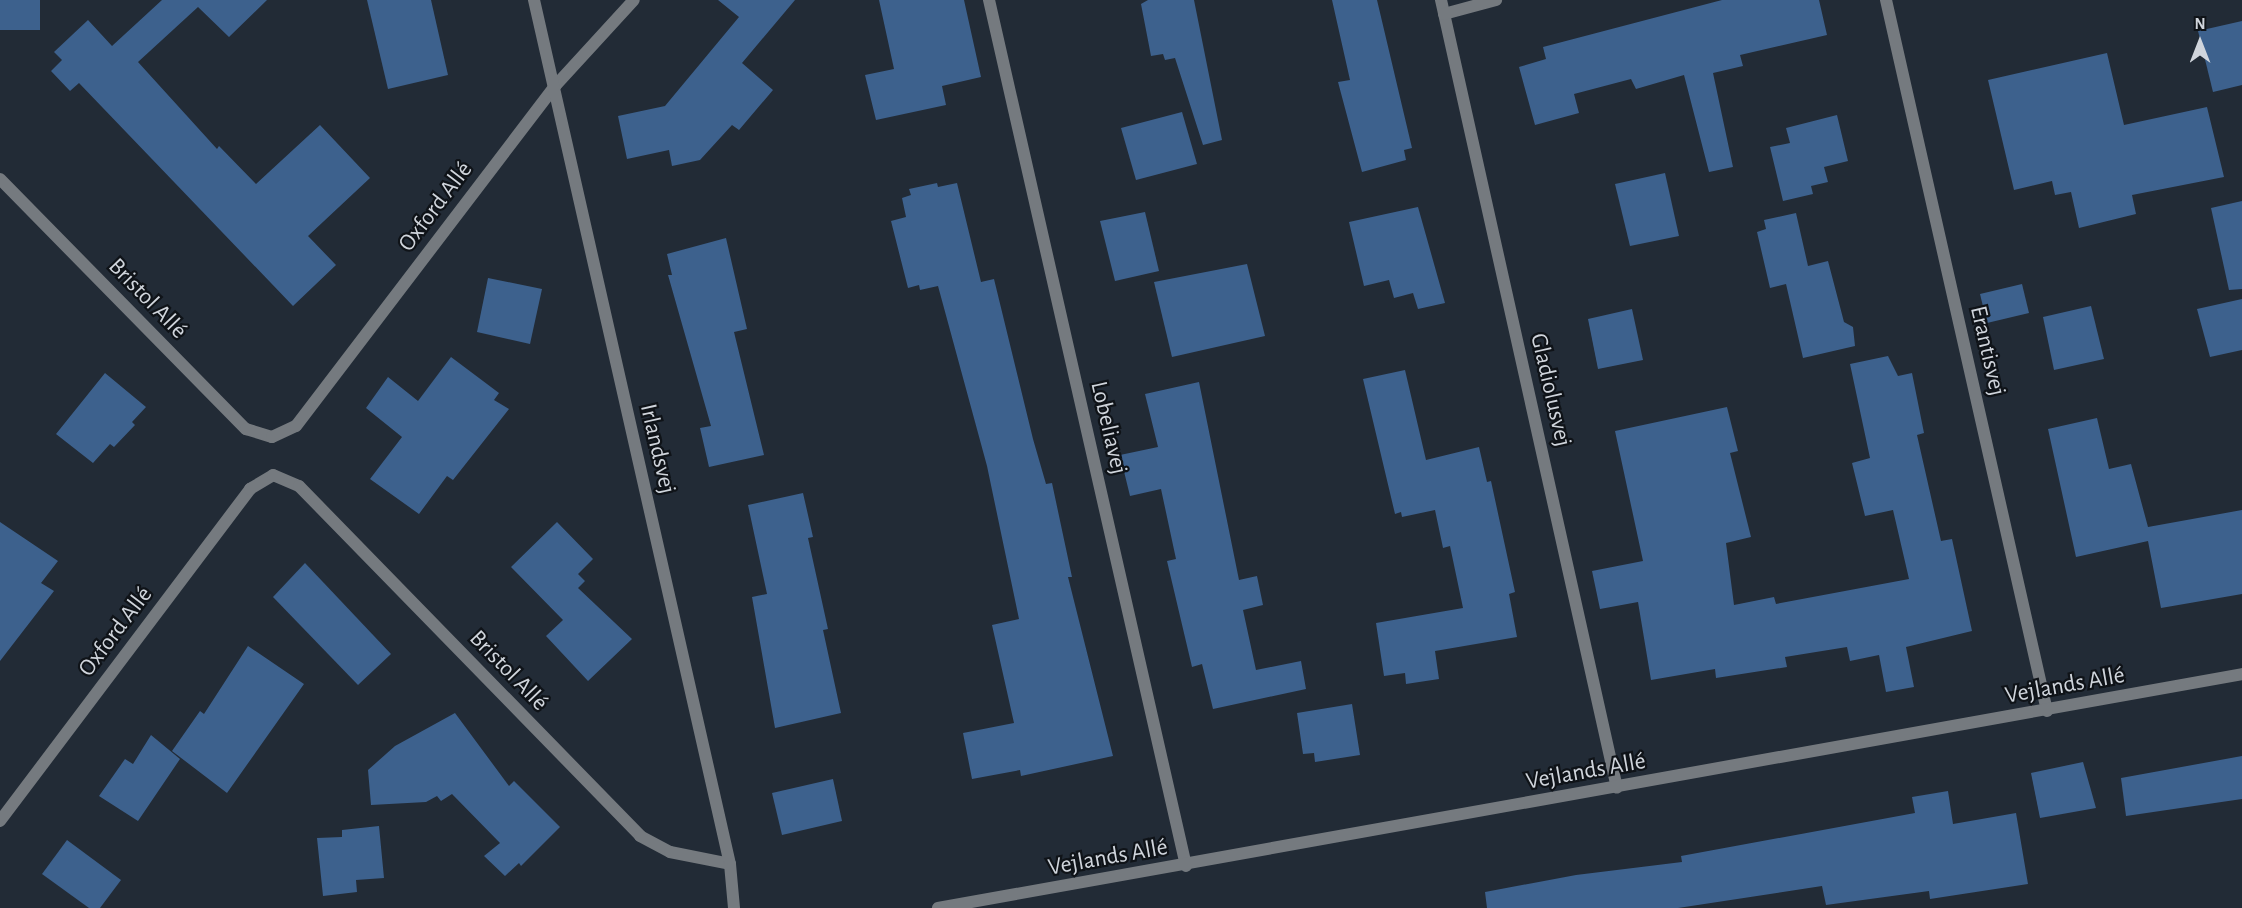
<!DOCTYPE html>
<meta charset="utf-8">
<style>
body{margin:0}
#map{position:relative;width:2242px;height:908px;overflow:hidden;background:#222b36;font-family:"Alegreya Sans",sans-serif}
div>[style]{position:absolute}
[style*='--x']{left:calc(var(--x)*1px);top:calc(var(--y)*1px);width:calc(var(--w)*1px);rotate:calc(var(--a)*1deg)}
.building>*{inset:0;background:#3d618d}
.minor>*{height:12px;margin:-6px;padding:0 6px;transform-origin:6px;border-radius:6px;background:#757a7f}
.tertiary>*{height:12px;margin:-6px;padding:0 6px;transform-origin:6px;border-radius:6px;background:#757a7f}
span{translate:-50% -50%;white-space:nowrap;text-align:center;line-height:1.15;-webkit-text-stroke:4.5px #0f1318;paint-order:stroke}
.street-label{font-size:24px;color:#d0d5dc}
.north{position:absolute;left:2170px;top:12px;width:60px;height:60px;-webkit-text-stroke:4px #0f1318;paint-order:stroke;rotate:0deg;font-size:16px;font-weight:700;line-height:24px;text-align:center;color:#d0d5dc}
.north::after{content:'';display:block;margin:auto;width:21px;height:27px;background:#d0d5dc;clip-path:polygon(50% 0,100% 100%,50% 72%,0 100%)}
</style>
<div id="map">
<div class="building">
<i style="clip-path:polygon(0 0,40px 0,40px 30px,0 30px)"></i>
<i style="clip-path:polygon(162px 0,267px 0,229px 37px,198px 7px,138px 62px,217px 149px,219px 146px,256px 184px,320px 125px,370px 178px,308px 236px,336px 265px,293px 306px,79px 83px,70px 91px,51px 71px,62px 60px,54px 52px,88px 20px,112px 46px)"></i>
<i style="clip-path:polygon(367px 0,431px 0,448px 75px,388px 89px)"></i>
<i style="clip-path:polygon(718px 0,795px 0,742px 63px,773px 90px,739px 130px,732px 125px,700px 160px,672px 166px,669px 150px,627px 159px,618px 116px,665px 106px,739px 17px)"></i>
<i style="clip-path:polygon(879px 0,964px 0,981px 77px,942px 86px,946px 105px,876px 120px,865px 75px,894px 69px)"></i>
<i style="clip-path:polygon(1148px 0,1194px 0,1222px 140px,1203px 145px,1175px 58px,1165px 60px,1163px 54px,1151px 56px,1141px 4px)"></i>
<i style="clip-path:polygon(1332px 0,1377px 0,1412px 148px,1404px 150px,1406px 160px,1362px 172px,1338px 82px,1350px 80px)"></i>
<i style="clip-path:polygon(1722px 0,1819px 0,1827px 35px,1740px 55px,1743px 66px,1713px 73px,1733px 167px,1709px 172px,1684px 75px,1636px 89px,1631px 79px,1574px 94px,1579px 113px,1535px 125px,1519px 67px,1546px 59px,1543px 47px)"></i>
<i style="clip-path:polygon(2242px 21px,2242px 85px,2213px 92px,2198px 31px)"></i>
<i style="clip-path:polygon(2107px 53px,2124px 125px,2207px 107px,2224px 177px,2132px 195px,2136px 214px,2079px 228px,2071px 192px,2055px 195px,2052px 181px,2014px 190px,1988px 80px)"></i>
<i style="clip-path:polygon(1182px 112px,1197px 164px,1136px 180px,1121px 128px)"></i>
<i style="clip-path:polygon(1837px 115px,1848px 161px,1824px 167px,1828px 182px,1811px 186px,1813px 194px,1783px 201px,1770px 147px,1790px 143px,1786px 128px)"></i>
<i style="clip-path:polygon(1665px 173px,1679px 236px,1630px 246px,1615px 184px)"></i>
<i style="clip-path:polygon(937px 183px,938px 187px,957px 183px,981px 282px,994px 279px,1033px 439px,1046px 484px,1052px 483px,1072px 577px,1068px 577px,1113px 756px,1021px 776px,1020px 770px,972px 779px,963px 733px,1014px 723px,992px 625px,1019px 619px,987px 466px,938px 286px,920px 290px,919px 285px,908px 288px,891px 221px,906px 217px,902px 198px,911px 195px,909px 189px)"></i>
<i style="clip-path:polygon(2242px 201px,2242px 289px,2229px 290px,2211px 208px)"></i>
<i style="clip-path:polygon(1418px 207px,1445px 303px,1418px 309px,1413px 293px,1394px 298px,1389px 280px,1364px 286px,1349px 222px)"></i>
<i style="clip-path:polygon(1145px 212px,1159px 271px,1115px 281px,1100px 221px)"></i>
<i style="clip-path:polygon(1796px 213px,1808px 266px,1828px 261px,1844px 322px,1853px 327px,1855px 346px,1803px 358px,1786px 284px,1770px 288px,1757px 232px,1766px 229px,1764px 220px)"></i>
<i style="clip-path:polygon(726px 238px,747px 329px,734px 332px,764px 455px,709px 467px,700px 428px,711px 426px,668px 275px,672px 275px,667px 254px)"></i>
<i style="clip-path:polygon(1247px 264px,1265px 336px,1172px 357px,1154px 282px)"></i>
<i style="clip-path:polygon(488px 278px,542px 289px,530px 344px,477px 332px)"></i>
<i style="clip-path:polygon(2022px 284px,2029px 313px,1987px 323px,1980px 294px)"></i>
<i style="clip-path:polygon(2242px 299px,2242px 350px,2210px 357px,2197px 309px)"></i>
<i style="clip-path:polygon(2091px 306px,2104px 359px,2054px 370px,2043px 317px)"></i>
<i style="clip-path:polygon(1632px 309px,1643px 360px,1598px 369px,1588px 319px)"></i>
<i style="clip-path:polygon(1888px 356px,1898px 376px,1912px 373px,1924px 433px,1917px 435px,1941px 541px,1952px 539px,1972px 631px,1906px 647px,1914px 687px,1886px 692px,1879px 655px,1850px 661px,1847px 647px,1785px 657px,1787px 667px,1716px 678px,1715px 669px,1651px 680px,1638px 602px,1600px 609px,1592px 571px,1643px 561px,1615px 431px,1727px 407px,1738px 451px,1730px 453px,1751px 537px,1726px 543px,1734px 605px,1774px 597px,1776px 604px,1909px 579px,1893px 510px,1865px 516px,1852px 463px,1870px 458px,1850px 364px)"></i>
<i style="clip-path:polygon(451px 357px,499px 393px,494px 400px,509px 409px,453px 480px,447px 476px,419px 514px,370px 479px,402px 437px,366px 408px,388px 377px,418px 401px)"></i>
<i style="clip-path:polygon(1405px 370px,1426px 460px,1479px 447px,1487px 482px,1491px 481px,1515px 592px,1509px 594px,1517px 637px,1435px 651px,1439px 679px,1406px 684px,1405px 673px,1384px 676px,1376px 623px,1463px 608px,1450px 546px,1443px 548px,1435px 510px,1402px 517px,1401px 512px,1395px 514px,1363px 379px)"></i>
<i style="clip-path:polygon(105px 373px,146px 407px,132px 422px,135px 425px,114px 447px,110px 444px,93px 463px,56px 434px)"></i>
<i style="clip-path:polygon(1199px 382px,1239px 580px,1257px 576px,1263px 605px,1243px 610px,1256px 670px,1301px 661px,1306px 689px,1213px 709px,1202px 664px,1192px 667px,1167px 561px,1176px 559px,1161px 489px,1130px 496px,1120px 455px,1158px 447px,1145px 394px)"></i>
<i style="clip-path:polygon(2097px 418px,2109px 469px,2131px 464px,2148px 527px,2242px 510px,2242px 594px,2161px 608px,2148px 541px,2076px 557px,2048px 429px)"></i>
<i style="clip-path:polygon(803px 493px,813px 537px,808px 538px,828px 629px,823px 630px,841px 713px,775px 728px,752px 597px,767px 594px,748px 505px)"></i>
<i style="clip-path:polygon(0 522px,58px 561px,41px 583px,54px 591px,0 661px)"></i>
<i style="clip-path:polygon(557px 522px,593px 559px,578px 574px,585px 581px,578px 588px,632px 639px,588px 681px,546px 636px,563px 620px,511px 567px)"></i>
<i style="clip-path:polygon(305px 563px,391px 654px,358px 685px,273px 597px)"></i>
<i style="clip-path:polygon(248px 646px,304px 684px,227px 793px,172px 751px,200px 711px,204px 714px)"></i>
<i style="clip-path:polygon(1352px 704px,1360px 755px,1315px 762px,1314px 753px,1303px 754px,1297px 713px)"></i>
<i style="clip-path:polygon(455px 713px,509px 786px,514px 781px,560px 827px,521px 866px,519px 863px,505px 876px,484px 856px,500px 843px,452px 794px,441px 801px,437px 796px,426px 802px,371px 805px,368px 770px,395px 746px)"></i>
<i style="clip-path:polygon(151px 735px,180px 759px,138px 821px,99px 796px,125px 759px,133px 764px)"></i>
<i style="clip-path:polygon(2242px 756px,2242px 799px,2126px 816px,2121px 778px)"></i>
<i style="clip-path:polygon(2083px 762px,2096px 808px,2040px 818px,2031px 773px)"></i>
<i style="clip-path:polygon(833px 779px,842px 821px,782px 835px,772px 793px)"></i>
<i style="clip-path:polygon(1948px 791px,1953px 824px,2016px 813px,2028px 884px,1930px 899px,1929px 891px,1826px 905px,1822px 886px,1678px 908px,1487px 908px,1485px 892px,1576px 875px,1682px 862px,1681px 856px,1915px 813px,1912px 797px)"></i>
<i style="clip-path:polygon(379px 826px,384px 878px,356px 880px,357px 892px,323px 896px,317px 838px,342px 837px,342px 830px)"></i>
<i style="clip-path:polygon(67px 840px,121px 880px,100px 908px,89px 908px,42px 874px)"></i>
</div>
<div class="minor">
<i style="--x:989;--y:0;--w:888;--a:77.18"></i>
<i style="--x:1441;--y:0;--w:807;--a:77.41"></i>
<i style="--x:1886;--y:0;--w:729;--a:77.24"></i>
<i style="--x:1444;--y:14;--w:54;--a:-15.1"></i>
<i style="--x:0;--y:179;--w:351;--a:45.5"></i>
<i style="--x:246;--y:429;--w:27;--a:17"></i>
<i style="--x:272;--y:437;--w:26;--a:-25"></i>
<i style="--x:296;--y:426;--w:429;--a:-52.7"></i>
<i style="--x:556;--y:85;--w:115;--a:-47.5"></i>
<i style="--x:0;--y:821;--w:416;--a:-53"></i>
<i style="--x:250;--y:489;--w:27;--a:-31"></i>
<i style="--x:273;--y:475;--w:28;--a:23"></i>
<i style="--x:299;--y:486;--w:489;--a:45.7"></i>
<i style="--x:640;--y:836;--w:34;--a:28"></i>
<i style="--x:670;--y:852;--w:61;--a:11.3"></i>
<i style="--x:938;--y:908;--w:1325;--a:-10.17"></i>
</div>
<div class="tertiary">
<i style="--x:534;--y:0;--w:886;--a:77.22"></i>
<i style="--x:730;--y:864;--w:44;--a:84.8"></i>
</div>
<div class="street-label">
<span style="left:436px;top:207px;rotate:-53deg">Oxford Allé</span>
<span style="left:147px;top:299px;rotate:46deg">Bristol Allé</span>
<span style="left:1987px;top:351px;rotate:77deg">Erantisvej</span>
<span style="left:1550px;top:390px;rotate:77deg">Gladiolusvej</span>
<span style="left:1108px;top:428px;rotate:77deg">Lobeliavej</span>
<span style="left:657px;top:449px;rotate:77deg">Irlandsvej</span>
<span style="left:116px;top:632px;rotate:-53deg">Oxford Allé</span>
<span style="left:508px;top:671px;rotate:46deg">Bristol Allé</span>
<span style="left:2065px;top:686px;rotate:-10deg">Vejlands Allé</span>
<span style="left:1586px;top:772px;rotate:-10deg">Vejlands Allé</span>
<span style="left:1108px;top:858px;rotate:-10deg">Vejlands Allé</span>
</div>
<div class="north">N</div>
</div>
